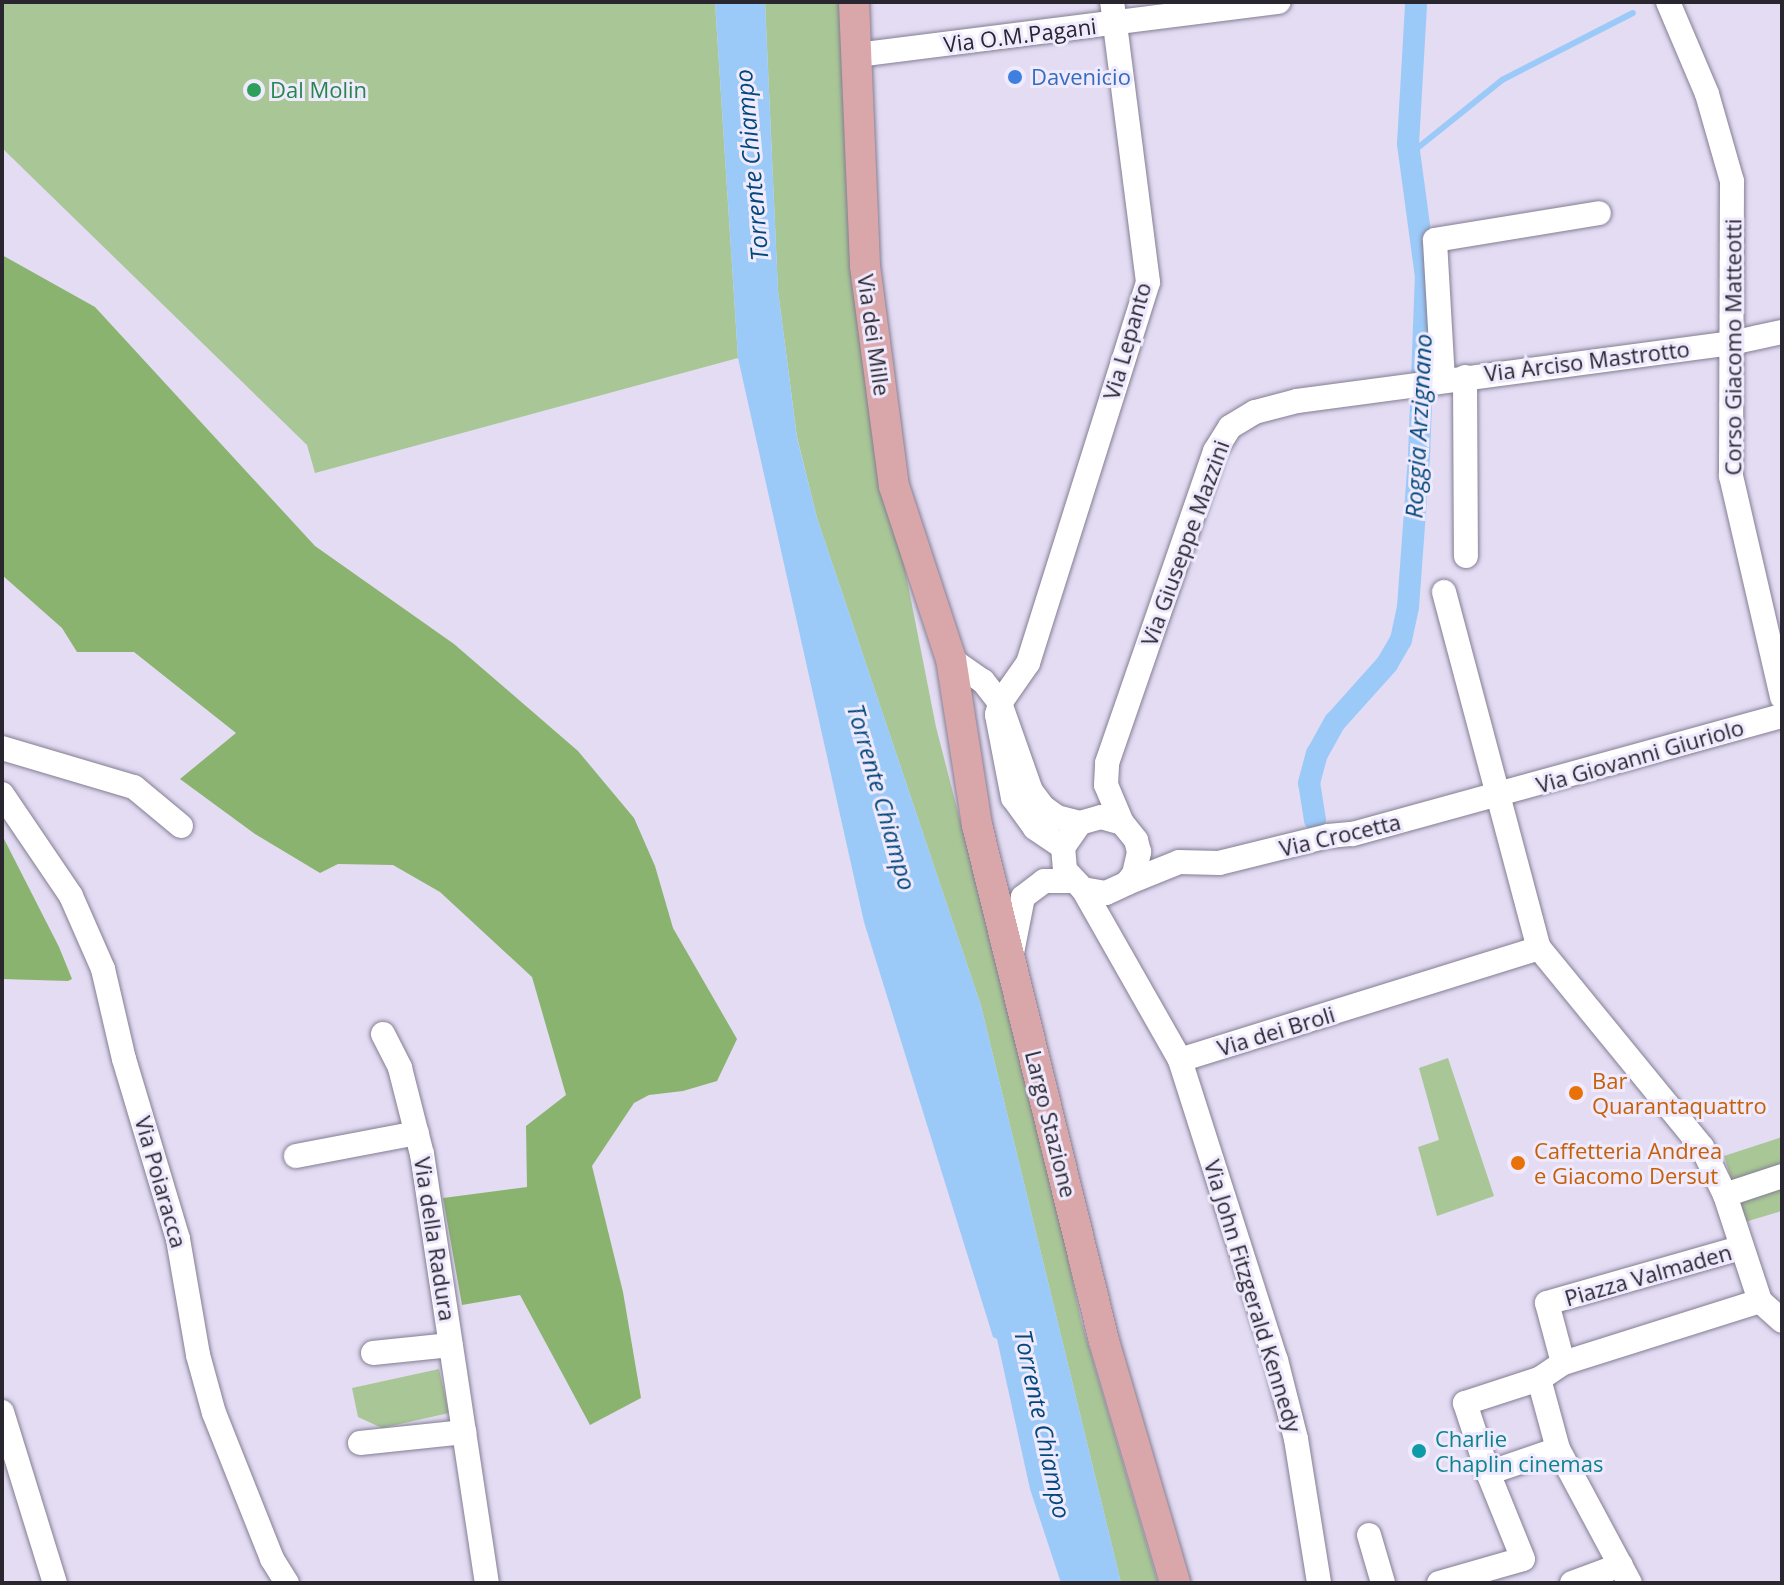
<!DOCTYPE html>
<style>
body{margin:0}
#map{position:relative;width:1784px;height:1585px;overflow:hidden;background:#e3dcf3;font-family:"Open Sans",sans-serif}
div>[style]{position:absolute}
[style*='--x']{left:calc(var(--x)*1px);top:calc(var(--y)*1px);width:calc(var(--w)*1px);rotate:calc(var(--a)*1deg)}
.green>*{inset:0;background:#a9c796}
.forest>*{inset:0;background:#8ab370}
.water>*{inset:0;background:#9bcaf9}
.stream>*{height:6px;margin:-3px;padding:0 3px;transform-origin:3px;border-radius:3px;background:#9bcaf9}
.canal>*{height:22px;margin:-11px;padding:0 11px;transform-origin:11px;border-radius:11px;background:#9bcaf9}
.roads{filter:drop-shadow(0 0 2px #847e93) drop-shadow(0 0 2px #847e93)}
.minor>*{height:24px;margin:-12px;padding:0 12px;transform-origin:12px;border-radius:12px;background:#fff}
.major>*{height:30px;margin:-15px;padding:0 15px;transform-origin:15px;border-radius:15px;background:#d9a6aa}
.dots>*{width:22px;height:22px;translate:-50% -50%;box-sizing:border-box;border:4px solid #efeafd;border-radius:50%}
span{translate:-50% -50%;white-space:nowrap;text-align:center;line-height:1.15;-webkit-text-stroke:6px #efeafd;paint-order:stroke}
.street-label{font-size:22px;color:#29262f}
.shop-label{font-size:22px;color:#366cbe}
.left{translate:0 -50%;text-align:left}
.leisure-label{font-size:22px;color:#27864d}
.food-label{font-size:22px;color:#c56008}
.culture-label{font-size:22px;color:#0d838f}
.water-label{font-size:24px;color:#02487c;font-style:italic}
.frame{position:absolute;inset:0;border:4px solid #29262f;pointer-events:none}
</style>
<div id="map">
<div class="green">
<i style="clip-path:polygon(2px 2px,715px 2px,738px 358px,315px 473px,307px 445px,2px 148px)"></i>
<i style="clip-path:polygon(765px 2px,852px 2px,889px 488px,936px 727px,1045px 1148px,1081px 1320px,1158px 1583px,1121px 1583px,981px 1006px,817px 518px,797px 437px,778px 291px)"></i>
<i style="clip-path:polygon(1448px 1058px,1494px 1196px,1437px 1216px,1418px 1147px,1439px 1140px,1419px 1068px)"></i>
<i style="clip-path:polygon(1782px 1137px,1782px 1211px,1745px 1222px,1724px 1156px)"></i>
<i style="clip-path:polygon(439px 1369px,449px 1413px,382px 1428px,358px 1417px,352px 1388px)"></i>
</div>
<div class="forest">
<i style="clip-path:polygon(2px 255px,95px 307px,315px 546px,454px 644px,578px 751px,634px 818px,655px 866px,673px 928px,737px 1039px,717px 1081px,683px 1091px,649px 1095px,634px 1103px,592px 1166px,623px 1292px,641px 1398px,590px 1425px,520px 1295px,462px 1305px,443px 1198px,527px 1187px,526px 1126px,566px 1095px,532px 977px,440px 892px,393px 865px,338px 864px,320px 873px,255px 834px,180px 779px,236px 733px,134px 652px,77px 652px,62px 628px,2px 575px)"></i>
<i style="clip-path:polygon(2px 835px,59px 947px,72px 979px,68px 981px,2px 979px)"></i>
</div>
<div class="water">
<i style="clip-path:polygon(715px 2px,765px 2px,778px 291px,797px 438px,817px 518px,981px 1006px,1121px 1583px,1061px 1583px,1030px 1489px,997px 1339px,993px 1337px,864px 922px,738px 358px)"></i>
</div>
<div class="stream">
<i style="--x:1415;--y:150;--w:112;--a:-38.8"></i>
<i style="--x:1502;--y:80;--w:147;--a:-27.1"></i>
</div>
<div class="canal">
<i style="--x:1315;--y:820;--w:37;--a:-99"></i>
<i style="--x:1309;--y:783;--w:30;--a:-75"></i>
<i style="--x:1317;--y:754;--w:37;--a:-61"></i>
<i style="--x:1335;--y:722;--w:78;--a:-48.1"></i>
<i style="--x:1387;--y:664;--w:28;--a:-60"></i>
<i style="--x:1401;--y:640;--w:34;--a:-78"></i>
<i style="--x:1408;--y:607;--w:151;--a:-85.8"></i>
<i style="--x:1419;--y:456;--w:179;--a:-87.8"></i>
<i style="--x:1426;--y:277;--w:134;--a:-97.7"></i>
<i style="--x:1408;--y:144;--w:140;--a:-86.7"></i>
</div>
<div class="roads">
<div class="minor">
<i style="--x:1668;--y:2;--w:100;--a:67"></i>
<i style="--x:1707;--y:94;--w:91;--a:74"></i>
<i style="--x:1732;--y:181;--w:295;--a:90.2"></i>
<i style="--x:1731;--y:476;--w:227;--a:77"></i>
<i style="--x:857;--y:55;--w:425;--a:-7.2"></i>
<i style="--x:1465;--y:377;--w:179;--a:89.7"></i>
<i style="--x:1443;--y:380;--w:140;--a:-93.3"></i>
<i style="--x:1435;--y:240;--w:166;--a:-9.3"></i>
<i style="--x:1444;--y:592;--w:368;--a:75.1"></i>
<i style="--x:1539;--y:948;--w:257;--a:50.7"></i>
<i style="--x:1702;--y:1147;--w:53;--a:64.4"></i>
<i style="--x:1725;--y:1195;--w:112;--a:71.7"></i>
<i style="--x:1760;--y:1301;--w:207;--a:162.5"></i>
<i style="--x:1563;--y:1363;--w:29;--a:146"></i>
<i style="--x:1539;--y:1379;--w:78;--a:162"></i>
<i style="--x:1465;--y:1403;--w:74;--a:71.8"></i>
<i style="--x:1488;--y:1473;--w:74;--a:-18.9"></i>
<i style="--x:951;--y:659;--w:39;--a:35"></i>
<i style="--x:983;--y:681;--w:28;--a:52"></i>
<i style="--x:1000;--y:703;--w:93;--a:70.6"></i>
<i style="--x:1031;--y:791;--w:20;--a:53"></i>
<i style="--x:1043;--y:807;--w:17;--a:36"></i>
<i style="--x:1057;--y:817;--w:24;--a:15"></i>
<i style="--x:2;--y:748;--w:138;--a:16.5"></i>
<i style="--x:134;--y:787;--w:61;--a:39.7"></i>
<i style="--x:2;--y:794;--w:123;--a:55.9"></i>
<i style="--x:71;--y:896;--w:80;--a:66.3"></i>
<i style="--x:103;--y:969;--w:92;--a:76.9"></i>
<i style="--x:124;--y:1059;--w:188;--a:73.3"></i>
<i style="--x:178;--y:1239;--w:118;--a:80.2"></i>
<i style="--x:198;--y:1355;--w:60;--a:74.6"></i>
<i style="--x:214;--y:1413;--w:157;--a:68.3"></i>
<i style="--x:272;--y:1559;--w:28;--a:58"></i>
<i style="--x:1122;--y:823;--w:41;--a:-112.8"></i>
<i style="--x:1106;--y:785;--w:22;--a:-87"></i>
<i style="--x:1107;--y:763;--w:330;--a:-70.9"></i>
<i style="--x:1215;--y:451;--w:28;--a:-58"></i>
<i style="--x:1230;--y:427;--w:29;--a:-31"></i>
<i style="--x:1255;--y:412;--w:43;--a:-14.7"></i>
<i style="--x:1297;--y:401;--w:438;--a:-7.6"></i>
<i style="--x:1731;--y:343;--w:52;--a:-12.2"></i>
<i style="--x:1063;--y:847;--w:34;--a:-146"></i>
<i style="--x:1035;--y:828;--w:37;--a:-126"></i>
<i style="--x:1013;--y:798;--w:85;--a:-100.9"></i>
<i style="--x:997;--y:715;--w:12;--a:-76"></i>
<i style="--x:1000;--y:703;--w:49;--a:-55"></i>
<i style="--x:1028;--y:663;--w:399;--a:-72.5"></i>
<i style="--x:1148;--y:282;--w:282;--a:-97.3"></i>
<i style="--x:1127;--y:883;--w:56;--a:-22"></i>
<i style="--x:1179;--y:862;--w:40;--a:1.4"></i>
<i style="--x:1219;--y:863;--w:112;--a:-13.9"></i>
<i style="--x:1328;--y:836;--w:25;--a:-5"></i>
<i style="--x:1353;--y:834;--w:445;--a:-15.4"></i>
<i style="--x:1083;--y:889;--w:23;--a:10"></i>
<i style="--x:1106;--y:893;--w:23;--a:-25"></i>
<i style="--x:1127;--y:883;--w:11;--a:-52"></i>
<i style="--x:1134;--y:874;--w:23;--a:-77"></i>
<i style="--x:1139;--y:852;--w:12;--a:-104"></i>
<i style="--x:1136;--y:840;--w:22;--a:-129"></i>
<i style="--x:1122;--y:823;--w:22;--a:-164"></i>
<i style="--x:1101;--y:817;--w:22;--a:164"></i>
<i style="--x:1080;--y:823;--w:29;--a:125"></i>
<i style="--x:1063;--y:847;--w:23;--a:85"></i>
<i style="--x:1065;--y:870;--w:26;--a:47"></i>
<i style="--x:1083;--y:889;--w:197;--a:60.4"></i>
<i style="--x:1180;--y:1060;--w:315;--a:72.3"></i>
<i style="--x:1276;--y:1360;--w:81;--a:75.8"></i>
<i style="--x:1296;--y:1439;--w:146;--a:80.9"></i>
<i style="--x:1011;--y:958;--w:62;--a:-78.9"></i>
<i style="--x:1023;--y:897;--w:26;--a:-37"></i>
<i style="--x:1044;--y:881;--w:29;--a:0"></i>
<i style="--x:383;--y:1034;--w:38;--a:63"></i>
<i style="--x:400;--y:1068;--w:89;--a:75.7"></i>
<i style="--x:422;--y:1154;--w:434;--a:81.4"></i>
<i style="--x:1180;--y:1060;--w:376;--a:-17.3"></i>
<i style="--x:296;--y:1156;--w:123;--a:-10.8"></i>
<i style="--x:1725;--y:1195;--w:60;--a:-18.4"></i>
<i style="--x:1760;--y:1301;--w:30;--a:42"></i>
<i style="--x:373;--y:1353;--w:78;--a:-5.9"></i>
<i style="--x:1563;--y:1363;--w:62;--a:-104.9"></i>
<i style="--x:1547;--y:1303;--w:201;--a:-15.9"></i>
<i style="--x:1539;--y:1379;--w:73;--a:74.8"></i>
<i style="--x:1558;--y:1449;--w:152;--a:61.8"></i>
<i style="--x:2;--y:1412;--w:179;--a:72.8"></i>
<i style="--x:360;--y:1443;--w:105;--a:-6"></i>
<i style="--x:1369;--y:1535;--w:50;--a:73.7"></i>
<i style="--x:1439;--y:1583;--w:87;--a:-15.9"></i>
<i style="--x:1523;--y:1559;--w:93;--a:-112.1"></i>
<i style="--x:1572;--y:1583;--w:52;--a:-20.2"></i>
</div>
<div class="major">
<i style="--x:854;--y:2;--w:264;--a:87.6"></i>
<i style="--x:865;--y:266;--w:222;--a:82.5"></i>
<i style="--x:894;--y:486;--w:182;--a:71.8"></i>
<i style="--x:951;--y:659;--w:168;--a:81.1"></i>
<i style="--x:977;--y:825;--w:531;--a:76.17"></i>
<i style="--x:1104;--y:1341;--w:252;--a:73.6"></i>
</div>
</div>
<div class="dots">
<i style="left:1015px;top:77px;background:#3f7fe0"></i>
<i style="left:254px;top:90px;background:#2e9e5b"></i>
<i style="left:1576px;top:1093px;background:#e8710a"></i>
<i style="left:1518px;top:1163px;background:#e8710a"></i>
<i style="left:1419px;top:1451px;background:#0f9aa8"></i>
</div>
<div class="street-label">
<span style="left:1020px;top:35px;rotate:-7deg">Via O.M.Pagani</span>
<span style="left:874px;top:335px;rotate:82deg">Via dei Mille</span>
<span style="left:1127px;top:341px;rotate:-74deg">Via Lepanto</span>
<span style="left:1733px;top:347px;rotate:-90deg">Corso Giacomo Matteotti</span>
<span style="left:1587px;top:361px;rotate:-7deg">Via Arciso Mastrotto</span>
<span style="left:1185px;top:543px;rotate:-70deg">Via Giuseppe Mazzini</span>
<span style="left:1640px;top:756px;rotate:-16deg">Via Giovanni Giuriolo</span>
<span style="left:1340px;top:835px;rotate:-13deg">Via Crocetta</span>
<span style="left:1276px;top:1031px;rotate:-17deg">Via dei Broli</span>
<span style="left:1051px;top:1124px;rotate:76deg">Largo Stazione</span>
<span style="left:161px;top:1182px;rotate:74deg">Via Poiaracca</span>
<span style="left:435px;top:1239px;rotate:81deg">Via della Radura</span>
<span style="left:1648px;top:1275px;rotate:-16deg">Piazza Valmaden</span>
<span style="left:1253px;top:1296px;rotate:73deg">Via John Fitzgerald Kennedy</span>
</div>
<div class="shop-label">
<span class="left" style="left:1031px;top:77px">Davenicio</span>
</div>
<div class="leisure-label">
<span class="left" style="left:270px;top:90px">Dal Molin</span>
</div>
<div class="food-label">
<span class="left" style="left:1592px;top:1093px">Bar<br>Quarantaquattro</span>
<span class="left" style="left:1534px;top:1163px">Caffetteria Andrea<br>e Giacomo Dersut</span>
</div>
<div class="culture-label">
<span class="left" style="left:1435px;top:1451px">Charlie<br>Chaplin cinemas</span>
</div>
<div class="water-label">
<span style="left:751px;top:165px;rotate:-95deg">Torrente Chiampo</span>
<span style="left:1418px;top:426px;rotate:-87deg">Roggia Arzignano</span>
<span style="left:882px;top:797px;rotate:74deg">Torrente Chiampo</span>
<span style="left:1043px;top:1424px;rotate:78deg">Torrente Chiampo</span>
</div>
<div class="frame"></div>
</div>
